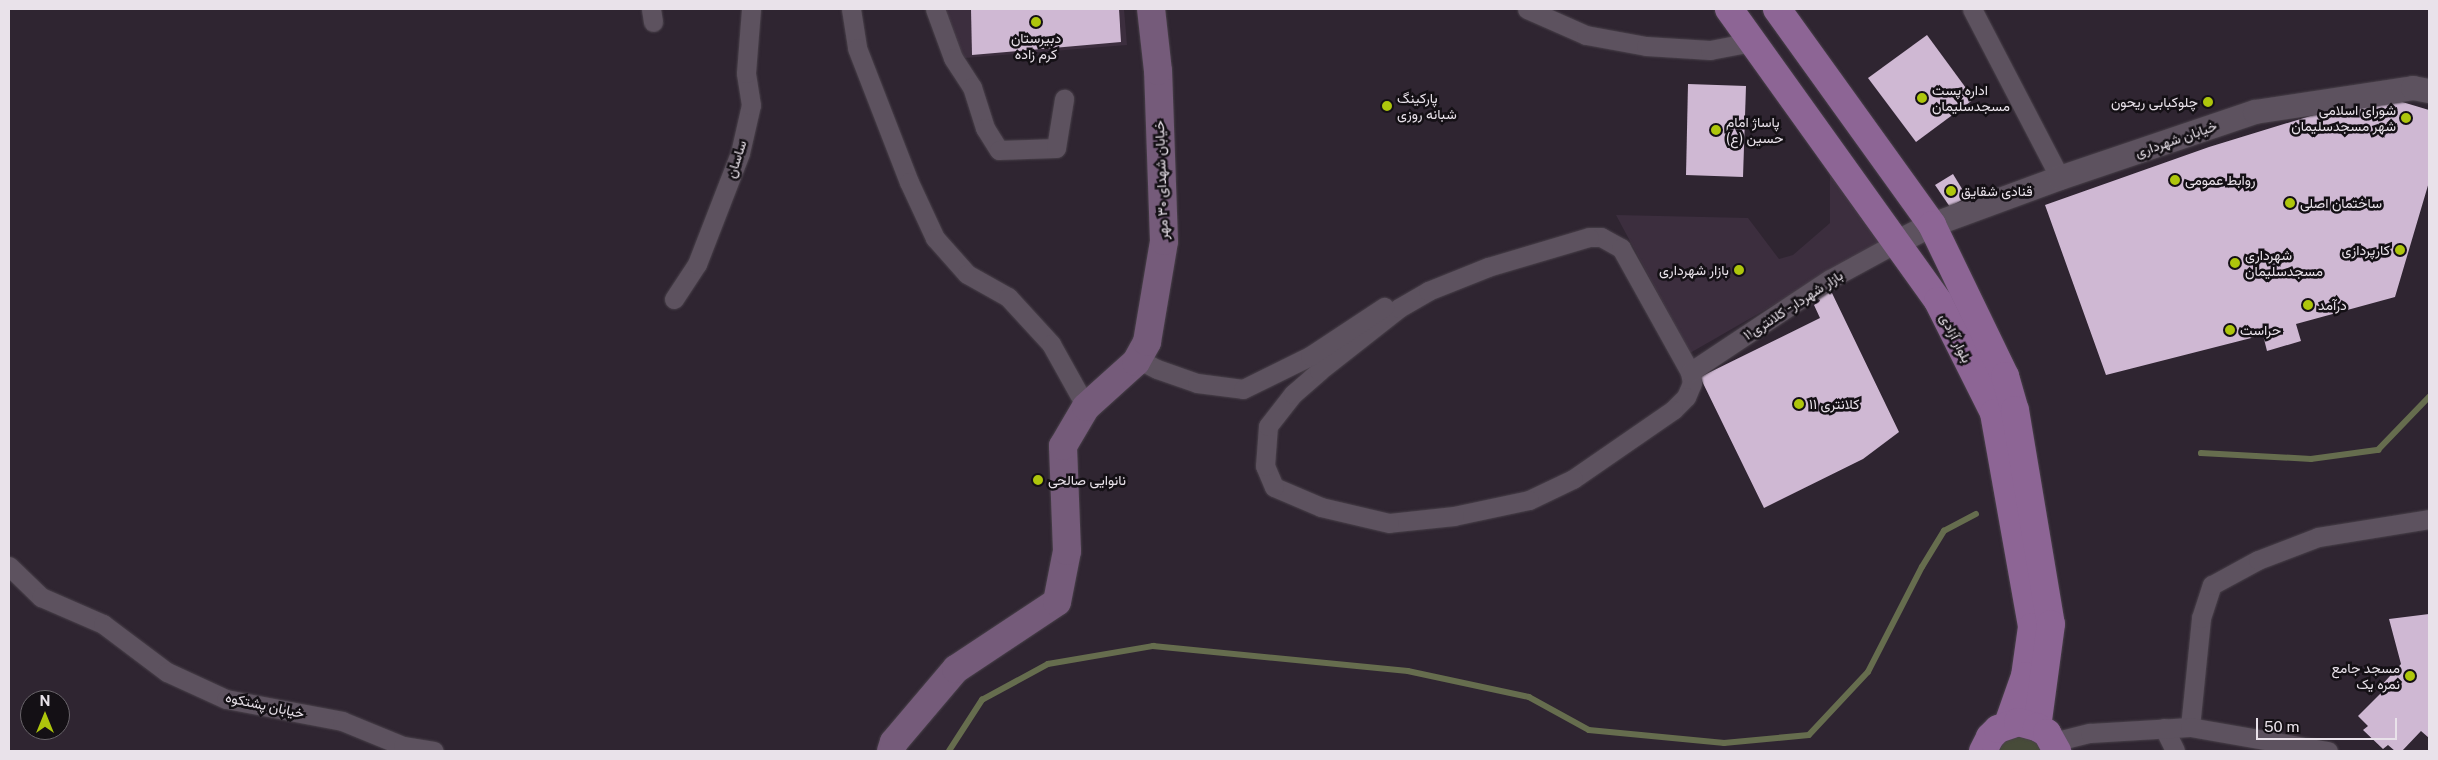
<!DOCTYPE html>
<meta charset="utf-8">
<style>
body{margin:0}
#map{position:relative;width:2438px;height:760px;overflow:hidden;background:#2f2531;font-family:"Public Sans",Vazirmatn,sans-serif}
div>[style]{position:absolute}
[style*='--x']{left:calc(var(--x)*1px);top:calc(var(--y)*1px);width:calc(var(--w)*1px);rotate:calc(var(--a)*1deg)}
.built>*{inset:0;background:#3c2e3e}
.green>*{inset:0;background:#474b39}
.stream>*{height:5.5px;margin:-2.75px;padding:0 2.75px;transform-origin:2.75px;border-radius:2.75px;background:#666d4e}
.building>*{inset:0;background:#cfb8d3}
.roads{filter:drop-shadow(0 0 1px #49414a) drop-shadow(0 0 1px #49414a)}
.minor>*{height:19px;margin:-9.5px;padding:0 9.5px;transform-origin:9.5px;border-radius:9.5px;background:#5d525f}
.tertiary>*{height:24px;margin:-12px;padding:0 12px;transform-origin:12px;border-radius:12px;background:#5d525f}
.secondary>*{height:28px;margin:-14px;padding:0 14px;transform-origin:14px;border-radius:14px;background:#755b7a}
.primary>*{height:28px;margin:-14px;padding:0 14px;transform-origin:14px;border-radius:14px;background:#8d6595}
.dots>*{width:14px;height:14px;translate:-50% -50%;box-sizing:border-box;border:2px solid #141015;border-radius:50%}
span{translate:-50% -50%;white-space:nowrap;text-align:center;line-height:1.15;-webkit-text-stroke:5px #141015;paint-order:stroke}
.poi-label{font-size:14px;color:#e9e2ea}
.left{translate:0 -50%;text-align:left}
.right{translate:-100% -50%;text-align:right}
.street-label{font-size:14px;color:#e9e2ea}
.frame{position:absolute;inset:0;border:10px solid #e9e2ea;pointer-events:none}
.north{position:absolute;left:20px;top:690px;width:50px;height:50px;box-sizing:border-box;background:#141015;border:1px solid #69646a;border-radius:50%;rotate:0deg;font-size:14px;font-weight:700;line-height:20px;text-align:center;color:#e9e2ea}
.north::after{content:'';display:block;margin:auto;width:18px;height:22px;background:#aec60c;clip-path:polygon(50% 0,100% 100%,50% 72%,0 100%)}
.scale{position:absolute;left:2256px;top:718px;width:141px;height:22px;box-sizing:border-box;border:2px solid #e9e2ea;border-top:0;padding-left:6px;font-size:15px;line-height:18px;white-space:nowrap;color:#e9e2ea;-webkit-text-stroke:4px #141015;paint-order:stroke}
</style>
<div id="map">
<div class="built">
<i style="clip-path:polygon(945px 9px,1124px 9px,1127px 45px,965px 58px,948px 36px)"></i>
<i style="clip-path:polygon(1830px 169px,1880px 244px,1690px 353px,1616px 215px,1748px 218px,1779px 259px,1793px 255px,1830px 223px)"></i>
</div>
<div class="green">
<i style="clip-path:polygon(2028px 731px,2048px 751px,1989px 751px,1991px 745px)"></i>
</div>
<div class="stream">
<i style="--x:2201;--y:453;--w:110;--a:3.1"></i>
<i style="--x:2311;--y:459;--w:68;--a:-7.7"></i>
<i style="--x:2378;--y:450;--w:74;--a:-46.1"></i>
<i style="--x:949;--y:751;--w:61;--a:-57.1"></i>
<i style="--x:982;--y:700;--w:75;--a:-28.6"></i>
<i style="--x:1048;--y:664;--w:107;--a:-9.7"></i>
<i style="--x:1153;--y:646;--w:256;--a:5.6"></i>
<i style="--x:1408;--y:671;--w:124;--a:12.1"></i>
<i style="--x:1529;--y:697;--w:68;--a:28.8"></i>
<i style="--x:1589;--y:730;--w:136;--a:5.5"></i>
<i style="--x:1724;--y:743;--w:85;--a:-5.4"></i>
<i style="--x:1809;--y:735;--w:86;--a:-46.9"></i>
<i style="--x:1868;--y:672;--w:118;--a:-62.8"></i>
<i style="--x:1922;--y:567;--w:42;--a:-58.6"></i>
<i style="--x:1944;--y:531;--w:36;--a:-28"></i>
</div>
<div class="building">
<i style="clip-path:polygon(971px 9px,1119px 9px,1121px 42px,972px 55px)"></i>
<i style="clip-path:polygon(1927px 35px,1974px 99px,1916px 142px,1868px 78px)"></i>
<i style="clip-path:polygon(1688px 84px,1746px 86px,1743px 177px,1686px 175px)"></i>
<i style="clip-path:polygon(2389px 98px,2429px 110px,2429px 182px,2395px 297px,2296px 324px,2301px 341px,2267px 351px,2263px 335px,2106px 375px,2045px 205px,2209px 147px,2320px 113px)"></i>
<i style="clip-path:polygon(1953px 174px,1967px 197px,1950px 207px,1935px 185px)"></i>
<i style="clip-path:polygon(1831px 291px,1899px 432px,1863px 459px,1764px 508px,1700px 377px,1820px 318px,1814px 305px,1820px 301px,1818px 297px)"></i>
<i style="clip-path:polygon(2429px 614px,2429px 738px,2421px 731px,2402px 751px,2395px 751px,2388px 745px,2383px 749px,2363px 730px,2368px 726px,2358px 716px,2383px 691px,2379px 688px,2401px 664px,2389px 619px)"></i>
</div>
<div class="roads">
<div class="minor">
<i style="--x:651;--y:9;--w:13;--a:81"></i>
<i style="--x:851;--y:9;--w:39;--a:81"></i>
<i style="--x:857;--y:48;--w:144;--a:68.8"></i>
<i style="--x:909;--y:182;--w:62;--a:65.1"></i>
<i style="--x:935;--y:238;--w:48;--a:48.4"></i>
<i style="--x:967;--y:274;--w:47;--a:29.3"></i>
<i style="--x:1008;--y:297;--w:64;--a:47.5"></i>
<i style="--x:1051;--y:344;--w:72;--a:60.9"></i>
<i style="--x:935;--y:9;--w:52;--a:69.8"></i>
<i style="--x:953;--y:58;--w:35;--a:57"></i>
<i style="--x:972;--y:87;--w:43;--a:72.4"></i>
<i style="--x:985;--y:128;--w:26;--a:58"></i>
<i style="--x:999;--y:150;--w:57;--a:-2"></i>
<i style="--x:1056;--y:148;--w:50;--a:-80.7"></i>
<i style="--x:1527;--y:9;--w:64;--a:23.8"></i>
<i style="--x:1586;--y:35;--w:61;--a:10.4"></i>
<i style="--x:1646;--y:46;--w:64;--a:3.6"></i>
<i style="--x:1710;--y:50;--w:43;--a:-10.8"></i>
<i style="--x:1972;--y:9;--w:191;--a:62.5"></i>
<i style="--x:1589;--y:237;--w:12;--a:0"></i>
<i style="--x:1601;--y:237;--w:23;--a:29"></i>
<i style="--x:1621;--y:248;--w:142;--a:60.9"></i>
<i style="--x:1690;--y:372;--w:11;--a:80"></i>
<i style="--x:1692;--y:383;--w:15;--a:113"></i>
<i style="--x:1686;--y:397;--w:18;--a:135"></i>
<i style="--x:1673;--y:410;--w:121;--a:145.4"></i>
<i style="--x:1573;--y:479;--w:49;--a:154.5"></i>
<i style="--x:1529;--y:500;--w:77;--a:168"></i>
<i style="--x:1454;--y:516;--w:65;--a:173.9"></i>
<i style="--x:1389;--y:523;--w:70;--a:-166.8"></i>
<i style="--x:1321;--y:507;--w:51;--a:-156.9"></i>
<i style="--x:1274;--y:487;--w:23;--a:-113"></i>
<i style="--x:1265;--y:466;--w:40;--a:-85.7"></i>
<i style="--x:1268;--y:426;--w:41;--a:-52"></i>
<i style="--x:1293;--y:394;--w:35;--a:-41"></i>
<i style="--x:1319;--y:371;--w:102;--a:-38.2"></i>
<i style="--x:1399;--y:308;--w:34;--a:-30"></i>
<i style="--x:1428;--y:291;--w:65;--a:-21.8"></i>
<i style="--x:1488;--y:267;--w:105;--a:-16.5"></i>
<i style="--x:674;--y:299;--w:42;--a:-56.7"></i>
<i style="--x:697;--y:264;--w:119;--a:-68.8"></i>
<i style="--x:740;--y:153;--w:49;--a:-77.1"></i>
<i style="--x:751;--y:105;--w:32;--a:-99"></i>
<i style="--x:746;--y:73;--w:64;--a:-85.5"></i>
<i style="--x:1138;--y:359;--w:21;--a:28"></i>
<i style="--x:1157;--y:369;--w:42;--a:19.3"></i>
<i style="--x:1197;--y:383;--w:46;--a:7.4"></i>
<i style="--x:1243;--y:389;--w:75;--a:-26.2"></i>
<i style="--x:1310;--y:356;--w:89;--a:-33.5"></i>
<i style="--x:1690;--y:372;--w:168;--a:-33.6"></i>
<i style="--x:1830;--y:279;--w:77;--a:-28.6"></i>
<i style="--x:9;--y:566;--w:45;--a:44.1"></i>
<i style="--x:41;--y:597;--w:68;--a:23.5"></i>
<i style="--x:103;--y:624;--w:80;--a:36.9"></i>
<i style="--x:167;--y:672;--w:65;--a:24.6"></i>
<i style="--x:226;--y:699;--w:118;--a:10.7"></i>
<i style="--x:342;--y:721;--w:66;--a:22.3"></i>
<i style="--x:403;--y:746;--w:31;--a:9"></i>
<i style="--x:2190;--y:727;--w:110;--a:-84.2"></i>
<i style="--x:2201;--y:618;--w:35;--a:-72"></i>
<i style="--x:2212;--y:585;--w:52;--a:-28.5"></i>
<i style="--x:2258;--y:560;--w:64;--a:-21"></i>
<i style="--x:2318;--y:537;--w:112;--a:-9.2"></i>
<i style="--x:2164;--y:728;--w:25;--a:64"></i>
<i style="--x:2053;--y:742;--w:38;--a:-14"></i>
<i style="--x:2090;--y:733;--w:100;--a:-3.4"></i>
<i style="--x:2190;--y:727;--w:140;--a:9.9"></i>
</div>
<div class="tertiary">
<i style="--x:1898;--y:242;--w:38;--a:-27"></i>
<i style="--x:1932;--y:225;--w:136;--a:-20.2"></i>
<i style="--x:2060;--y:178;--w:206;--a:-18.7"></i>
<i style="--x:2255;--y:112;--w:160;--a:-8.6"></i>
<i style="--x:2413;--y:88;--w:16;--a:11"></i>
</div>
<div class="secondary">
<i style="--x:891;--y:751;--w:9;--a:-72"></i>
<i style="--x:894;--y:742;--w:96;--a:-49.7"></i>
<i style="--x:956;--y:669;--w:121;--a:-33.6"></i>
<i style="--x:1057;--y:602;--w:52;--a:-78.9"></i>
<i style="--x:1067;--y:551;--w:105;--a:-92.2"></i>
<i style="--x:1063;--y:446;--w:45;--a:-59.5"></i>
<i style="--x:1086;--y:407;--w:67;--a:-42"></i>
<i style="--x:1136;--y:362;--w:23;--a:-61"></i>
<i style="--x:1147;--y:342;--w:102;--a:-80.4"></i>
<i style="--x:1164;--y:241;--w:170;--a:-92"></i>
<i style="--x:1158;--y:71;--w:62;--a:-96.4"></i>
</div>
<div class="primary">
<i style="--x:1729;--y:9;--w:359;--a:54.4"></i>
<i style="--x:1938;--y:301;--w:125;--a:63.4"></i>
<i style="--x:1994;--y:413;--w:217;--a:79.9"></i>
<i style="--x:2032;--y:627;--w:49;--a:98.1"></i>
<i style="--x:2025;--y:676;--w:51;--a:109.5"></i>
<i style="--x:1777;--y:9;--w:266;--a:54.3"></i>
<i style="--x:1932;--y:225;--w:168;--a:64.2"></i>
<i style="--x:2005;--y:376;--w:35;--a:74"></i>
<i style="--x:2015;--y:410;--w:217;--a:80.5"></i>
<i style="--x:2051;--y:624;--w:104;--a:97.7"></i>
<i style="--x:1983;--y:751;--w:16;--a:-63"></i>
<i style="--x:1990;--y:737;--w:11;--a:-45"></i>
<i style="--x:1998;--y:729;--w:21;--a:-19"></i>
<i style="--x:2018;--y:722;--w:20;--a:15"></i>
<i style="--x:2037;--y:727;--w:12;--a:31"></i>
<i style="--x:2047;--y:733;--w:21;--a:61"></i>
</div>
</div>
<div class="dots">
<i style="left:1036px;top:22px;background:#aec60c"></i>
<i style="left:1922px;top:98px;background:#aec60c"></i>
<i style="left:2208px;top:102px;background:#aec60c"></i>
<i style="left:1387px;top:106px;background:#aec60c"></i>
<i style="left:2406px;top:118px;background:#aec60c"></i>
<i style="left:1716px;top:130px;background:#aec60c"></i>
<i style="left:2175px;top:180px;background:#aec60c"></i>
<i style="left:1951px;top:191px;background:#aec60c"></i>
<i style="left:2290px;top:203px;background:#aec60c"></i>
<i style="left:2400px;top:250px;background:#aec60c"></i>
<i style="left:2235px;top:263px;background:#aec60c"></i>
<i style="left:1739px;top:270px;background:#aec60c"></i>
<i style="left:2308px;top:305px;background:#aec60c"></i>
<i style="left:2230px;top:330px;background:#aec60c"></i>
<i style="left:1799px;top:404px;background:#aec60c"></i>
<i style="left:1038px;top:480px;background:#aec60c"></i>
<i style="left:2410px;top:676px;background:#aec60c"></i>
</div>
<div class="poi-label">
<span style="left:1036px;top:46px">دبیرستان<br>کرم زاده</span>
<span class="left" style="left:1932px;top:98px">اداره پست<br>مسجدسلیمان</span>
<span class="left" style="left:1397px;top:106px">پارکینگ<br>شبانه روزی</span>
<span class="right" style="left:2198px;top:102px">چلوکبابی ریحون</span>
<span class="right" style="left:2396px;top:118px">شورای اسلامی<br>شهر مسجدسلیمان</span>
<span class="left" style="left:1726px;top:130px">پاساژ امام<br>حسین (ع)</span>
<span class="left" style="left:2185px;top:180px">روابط عمومی</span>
<span class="left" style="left:1961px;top:191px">قنادی شقایق</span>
<span class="left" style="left:2300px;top:203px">ساختمان اصلی</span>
<span class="right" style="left:2390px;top:250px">کارپردازی</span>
<span class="left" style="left:2245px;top:263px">شهرداری<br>مسجدسلیمان</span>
<span class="right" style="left:1729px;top:270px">بازار شهرداری</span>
<span class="left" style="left:2318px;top:305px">درآمد</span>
<span class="left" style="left:2240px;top:330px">حراست</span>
<span class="left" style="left:1809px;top:404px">کلانتری ۱۱</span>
<span class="left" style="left:1048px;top:480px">نانوایی صالحی</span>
<span class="right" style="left:2400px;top:676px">مسجد جامع<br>نمره یک</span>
</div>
<div class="street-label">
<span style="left:2176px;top:139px;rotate:-19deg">خیابان شهرداری</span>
<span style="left:736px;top:159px;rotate:-72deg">ساسان</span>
<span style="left:1161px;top:180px;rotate:-92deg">خیابان شهدای ۳۰ مهر</span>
<span style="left:1793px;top:305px;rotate:-33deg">بازار شهردار - کلانتری۱۱</span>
<span style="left:1956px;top:338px;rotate:63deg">بلوار آزادی</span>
<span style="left:265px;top:705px;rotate:12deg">خیابان پشتکوه</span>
</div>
<div class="frame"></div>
<div class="north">N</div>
<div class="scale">50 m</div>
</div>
